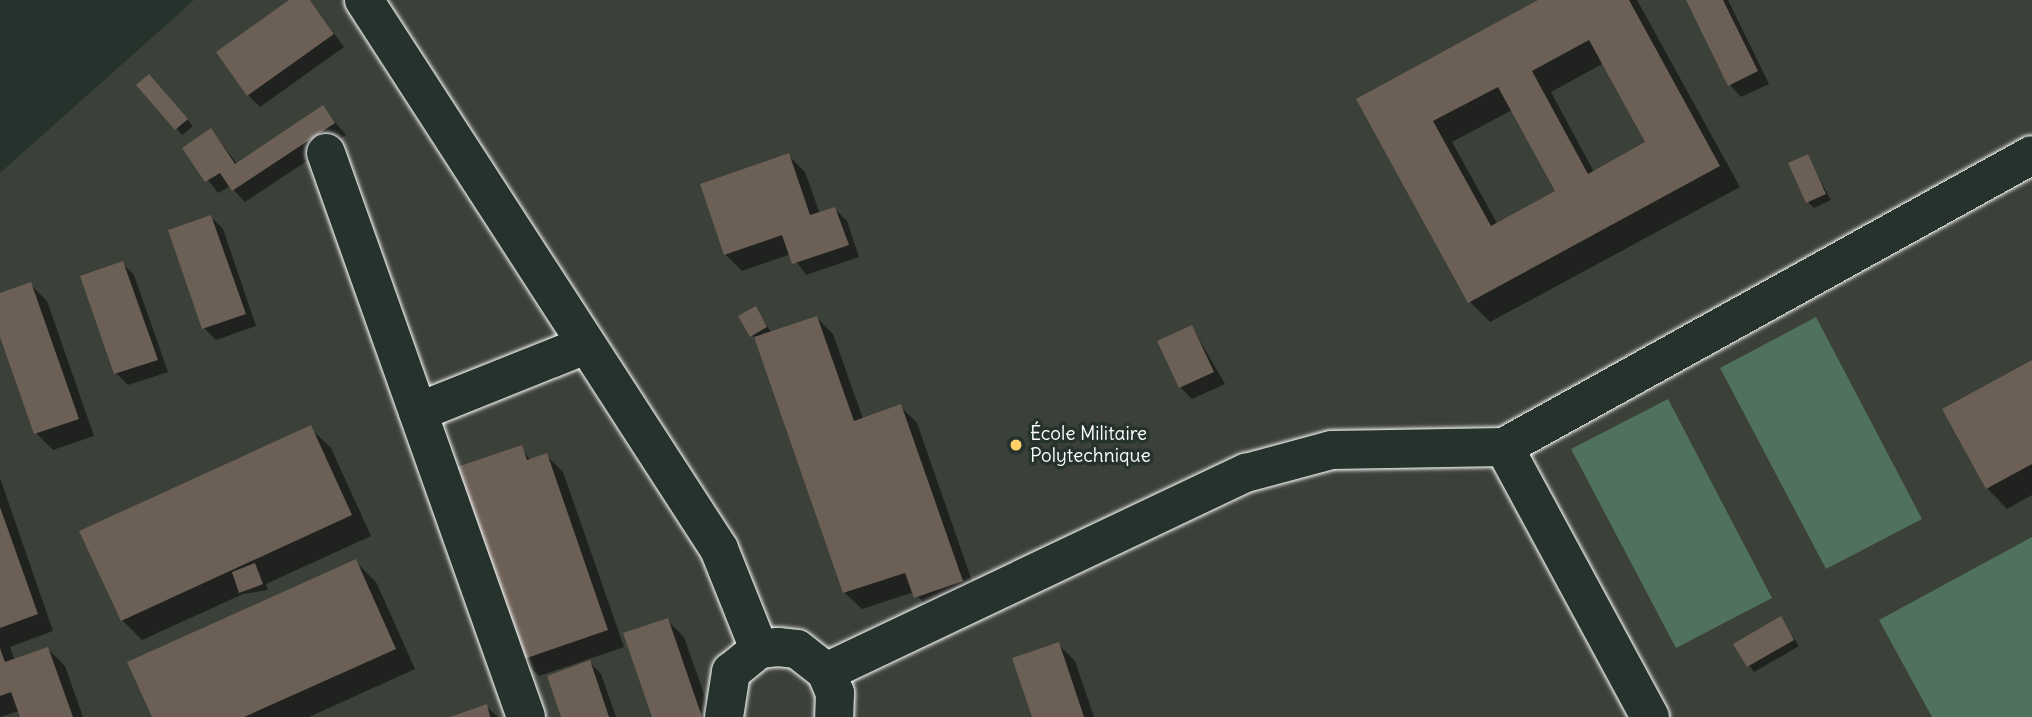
<!DOCTYPE html>
<meta charset="utf-8">
<style>
body{margin:0}
#map{position:relative;width:2032px;height:717px;overflow:hidden;background:#26332d;font-family:Delius,sans-serif}
div>[style]{position:absolute}
[style*='--x']{left:calc(var(--x)*1px);top:calc(var(--y)*1px);width:calc(var(--w)*1px);rotate:calc(var(--a)*1deg)}
.built>*{inset:0;background:#3b4039}
.green>*{inset:0;background:#50715b}
.shadow>*{inset:0;background:#0007}
.building>*{inset:0;background:#6b5f56}
.roads{filter:drop-shadow(0 0 2px #fff) drop-shadow(0 0 2px #fff)}
.street>*{height:38px;margin:-19px;padding:0 19px;transform-origin:19px;border-radius:19px;background:#26332d}
.dots>*{width:19px;height:19px;translate:-50% -50%;box-sizing:border-box;border:4px solid #26332d;border-radius:50%}
span{translate:-50% -50%;white-space:nowrap;text-align:center;line-height:1.15;-webkit-text-stroke:7px #26332d;paint-order:stroke}
.poi-label{font-size:19px;color:#fff}
.left{translate:0 -50%;text-align:left}
</style>
<div id="map">
<div class="built">
<i style="clip-path:polygon(194px 0,2032px 0,2032px 717px,0 717px,0 173px)"></i>
</div>
<div class="green">
<i style="clip-path:polygon(1816px 317px,1922px 519px,1826px 569px,1720px 368px)"></i>
<i style="clip-path:polygon(1668px 399px,1772px 598px,1676px 648px,1571px 449px)"></i>
<i style="clip-path:polygon(2032px 537px,2032px 717px,1932px 717px,1879px 620px)"></i>
</div>
<div class="shadow">
<i style="clip-path:polygon(292px 0,310px 0,344px 47px,260px 107px,248px 95px)"></i>
<i style="clip-path:polygon(evenodd,1542px 0,1637px 0,1740px 187px,1490px 322px,1470px 302px,1359px 100px,1542px 0,1604px 63px,1647px 143px,1594px 172px,1551px 92px,1604px 63px,1542px 0,1512px 110px,1557px 192px,1498px 225px,1452px 142px,1512px 110px)"></i>
<i style="clip-path:polygon(1688px 0,1728px 0,1769px 84px,1741px 97px,1730px 85px)"></i>
<i style="clip-path:polygon(154px 82px,193px 126px,182px 135px,138px 85px)"></i>
<i style="clip-path:polygon(323px 108px,346px 135px,245px 202px,230px 186px,218px 193px,184px 148px,211px 130px,238px 165px)"></i>
<i style="clip-path:polygon(788px 155px,805px 172px,820px 214px,835px 209px,847px 221px,859px 257px,806px 275px,791px 254px,742px 271px,725px 254px)"></i>
<i style="clip-path:polygon(1807px 156px,1831px 200px,1814px 208px,1808px 202px)"></i>
<i style="clip-path:polygon(211px 217px,223px 229px,256px 326px,216px 340px,204px 328px)"></i>
<i style="clip-path:polygon(122px 263px,134px 275px,168px 372px,128px 385px,116px 373px,82px 277px)"></i>
<i style="clip-path:polygon(30px 284px,47px 301px,94px 436px,53px 450px,36px 433px,0 331px,0 295px)"></i>
<i style="clip-path:polygon(755px 309px,772px 333px,817px 318px,833px 334px,863px 419px,901px 407px,917px 423px,978px 598px,932px 613px,914px 592px,862px 609px,845px 593px,757px 342px,741px 317px)"></i>
<i style="clip-path:polygon(1192px 327px,1225px 384px,1192px 399px,1180px 387px)"></i>
<i style="clip-path:polygon(2032px 362px,2032px 495px,2007px 509px,1987px 488px)"></i>
<i style="clip-path:polygon(310px 428px,331px 448px,371px 536px,266px 584px,268px 590px,243px 594px,142px 640px,122px 620px)"></i>
<i style="clip-path:polygon(521px 447px,530px 460px,546px 455px,563px 472px,624px 647px,539px 676px,522px 659px)"></i>
<i style="clip-path:polygon(0 478px,53px 631px,10px 647px,15px 661px,48px 649px,65px 666px,83px 717px,21px 717px,19px 711px,0 717px)"></i>
<i style="clip-path:polygon(355px 561px,376px 582px,415px 669px,309px 717px,154px 717px)"></i>
<i style="clip-path:polygon(1781px 619px,1799px 646px,1754px 672px,1735px 645px)"></i>
<i style="clip-path:polygon(667px 620px,684px 637px,712px 717px,654px 717px)"></i>
<i style="clip-path:polygon(1058px 644px,1075px 661px,1094px 717px,1034px 717px)"></i>
<i style="clip-path:polygon(589px 662px,601px 674px,616px 717px,563px 717px)"></i>
<i style="clip-path:polygon(486px 706px,498px 717px,454px 717px)"></i>
</div>
<div class="building">
<i style="clip-path:polygon(289px 0,310px 0,334px 34px,247px 96px,216px 52px)"></i>
<i style="clip-path:polygon(evenodd,1538px 0,1629px 0,1720px 166px,1468px 303px,1356px 99px,1538px 0,1589px 40px,1645px 142px,1588px 174px,1532px 71px,1589px 40px,1538px 0,1498px 87px,1555px 191px,1491px 226px,1433px 121px,1498px 87px)"></i>
<i style="clip-path:polygon(1686px 0,1723px 0,1758px 71px,1728px 86px)"></i>
<i style="clip-path:polygon(149px 74px,188px 119px,175px 130px,136px 85px)"></i>
<i style="clip-path:polygon(323px 105px,335px 123px,232px 191px,220px 173px,205px 182px,182px 148px,211px 128px,235px 164px)"></i>
<i style="clip-path:polygon(789px 153px,810px 215px,835px 207px,849px 245px,792px 264px,782px 235px,724px 255px,700px 184px)"></i>
<i style="clip-path:polygon(1808px 154px,1826px 194px,1806px 203px,1788px 163px)"></i>
<i style="clip-path:polygon(211px 215px,246px 314px,202px 329px,168px 230px)"></i>
<i style="clip-path:polygon(123px 261px,158px 360px,114px 374px,80px 276px)"></i>
<i style="clip-path:polygon(31px 282px,79px 419px,34px 434px,0 337px,0 293px)"></i>
<i style="clip-path:polygon(756px 306px,767px 327px,750px 337px,738px 316px)"></i>
<i style="clip-path:polygon(817px 316px,854px 421px,901px 404px,963px 581px,914px 598px,905px 573px,843px 593px,754px 337px)"></i>
<i style="clip-path:polygon(1192px 325px,1214px 372px,1179px 388px,1157px 341px)"></i>
<i style="clip-path:polygon(2032px 360px,2032px 464px,1986px 489px,1942px 409px)"></i>
<i style="clip-path:polygon(311px 425px,352px 515px,121px 621px,79px 531px)"></i>
<i style="clip-path:polygon(522px 445px,527px 460px,547px 453px,608px 630px,521px 660px,454px 468px)"></i>
<i style="clip-path:polygon(0 507px,38px 614px,0 628px)"></i>
<i style="clip-path:polygon(356px 559px,396px 649px,244px 717px,152px 717px,127px 662px)"></i>
<i style="clip-path:polygon(255px 563px,263px 584px,239px 593px,232px 572px)"></i>
<i style="clip-path:polygon(1781px 616px,1794px 640px,1747px 667px,1733px 644px)"></i>
<i style="clip-path:polygon(668px 618px,702px 717px,652px 717px,623px 633px)"></i>
<i style="clip-path:polygon(1059px 642px,1084px 717px,1032px 717px,1012px 658px)"></i>
<i style="clip-path:polygon(48px 647px,73px 717px,20px 717px,11px 692px,0 696px,0 648px,5px 662px)"></i>
<i style="clip-path:polygon(590px 660px,609px 717px,561px 717px,547px 676px)"></i>
<i style="clip-path:polygon(487px 704px,490px 717px,450px 717px)"></i>
</div>
<div class="roads">
<div class="street">
<i style="--x:364;--y:0;--w:654;--a:57.11"></i>
<i style="--x:719;--y:549;--w:108;--a:68.2"></i>
<i style="--x:326;--y:153;--w:598;--a:70.47"></i>
<i style="--x:418;--y:412;--w:178;--a:-21.8"></i>
<i style="--x:1504;--y:447;--w:603;--a:-28.94"></i>
<i style="--x:826;--y:672;--w:465;--a:-25.4"></i>
<i style="--x:1246;--y:473;--w:89;--a:-15"></i>
<i style="--x:1332;--y:450;--w:172;--a:-1"></i>
<i style="--x:1504;--y:447;--w:307;--a:61.6"></i>
<i style="--x:724;--y:717;--w:46;--a:-81.2"></i>
<i style="--x:731;--y:672;--w:36;--a:-39"></i>
<i style="--x:759;--y:649;--w:19;--a:-6"></i>
<i style="--x:778;--y:647;--w:19;--a:6"></i>
<i style="--x:797;--y:649;--w:37;--a:38"></i>
<i style="--x:826;--y:672;--w:23;--a:67"></i>
<i style="--x:835;--y:693;--w:24;--a:92"></i>
</div>
</div>
<div class="dots">
<i style="left:1016px;top:445px;background:#ffd166"></i>
</div>
<div class="poi-label">
<span class="left" style="left:1030px;top:445px">École Militaire<br>Polytechnique</span>
</div>
</div>
